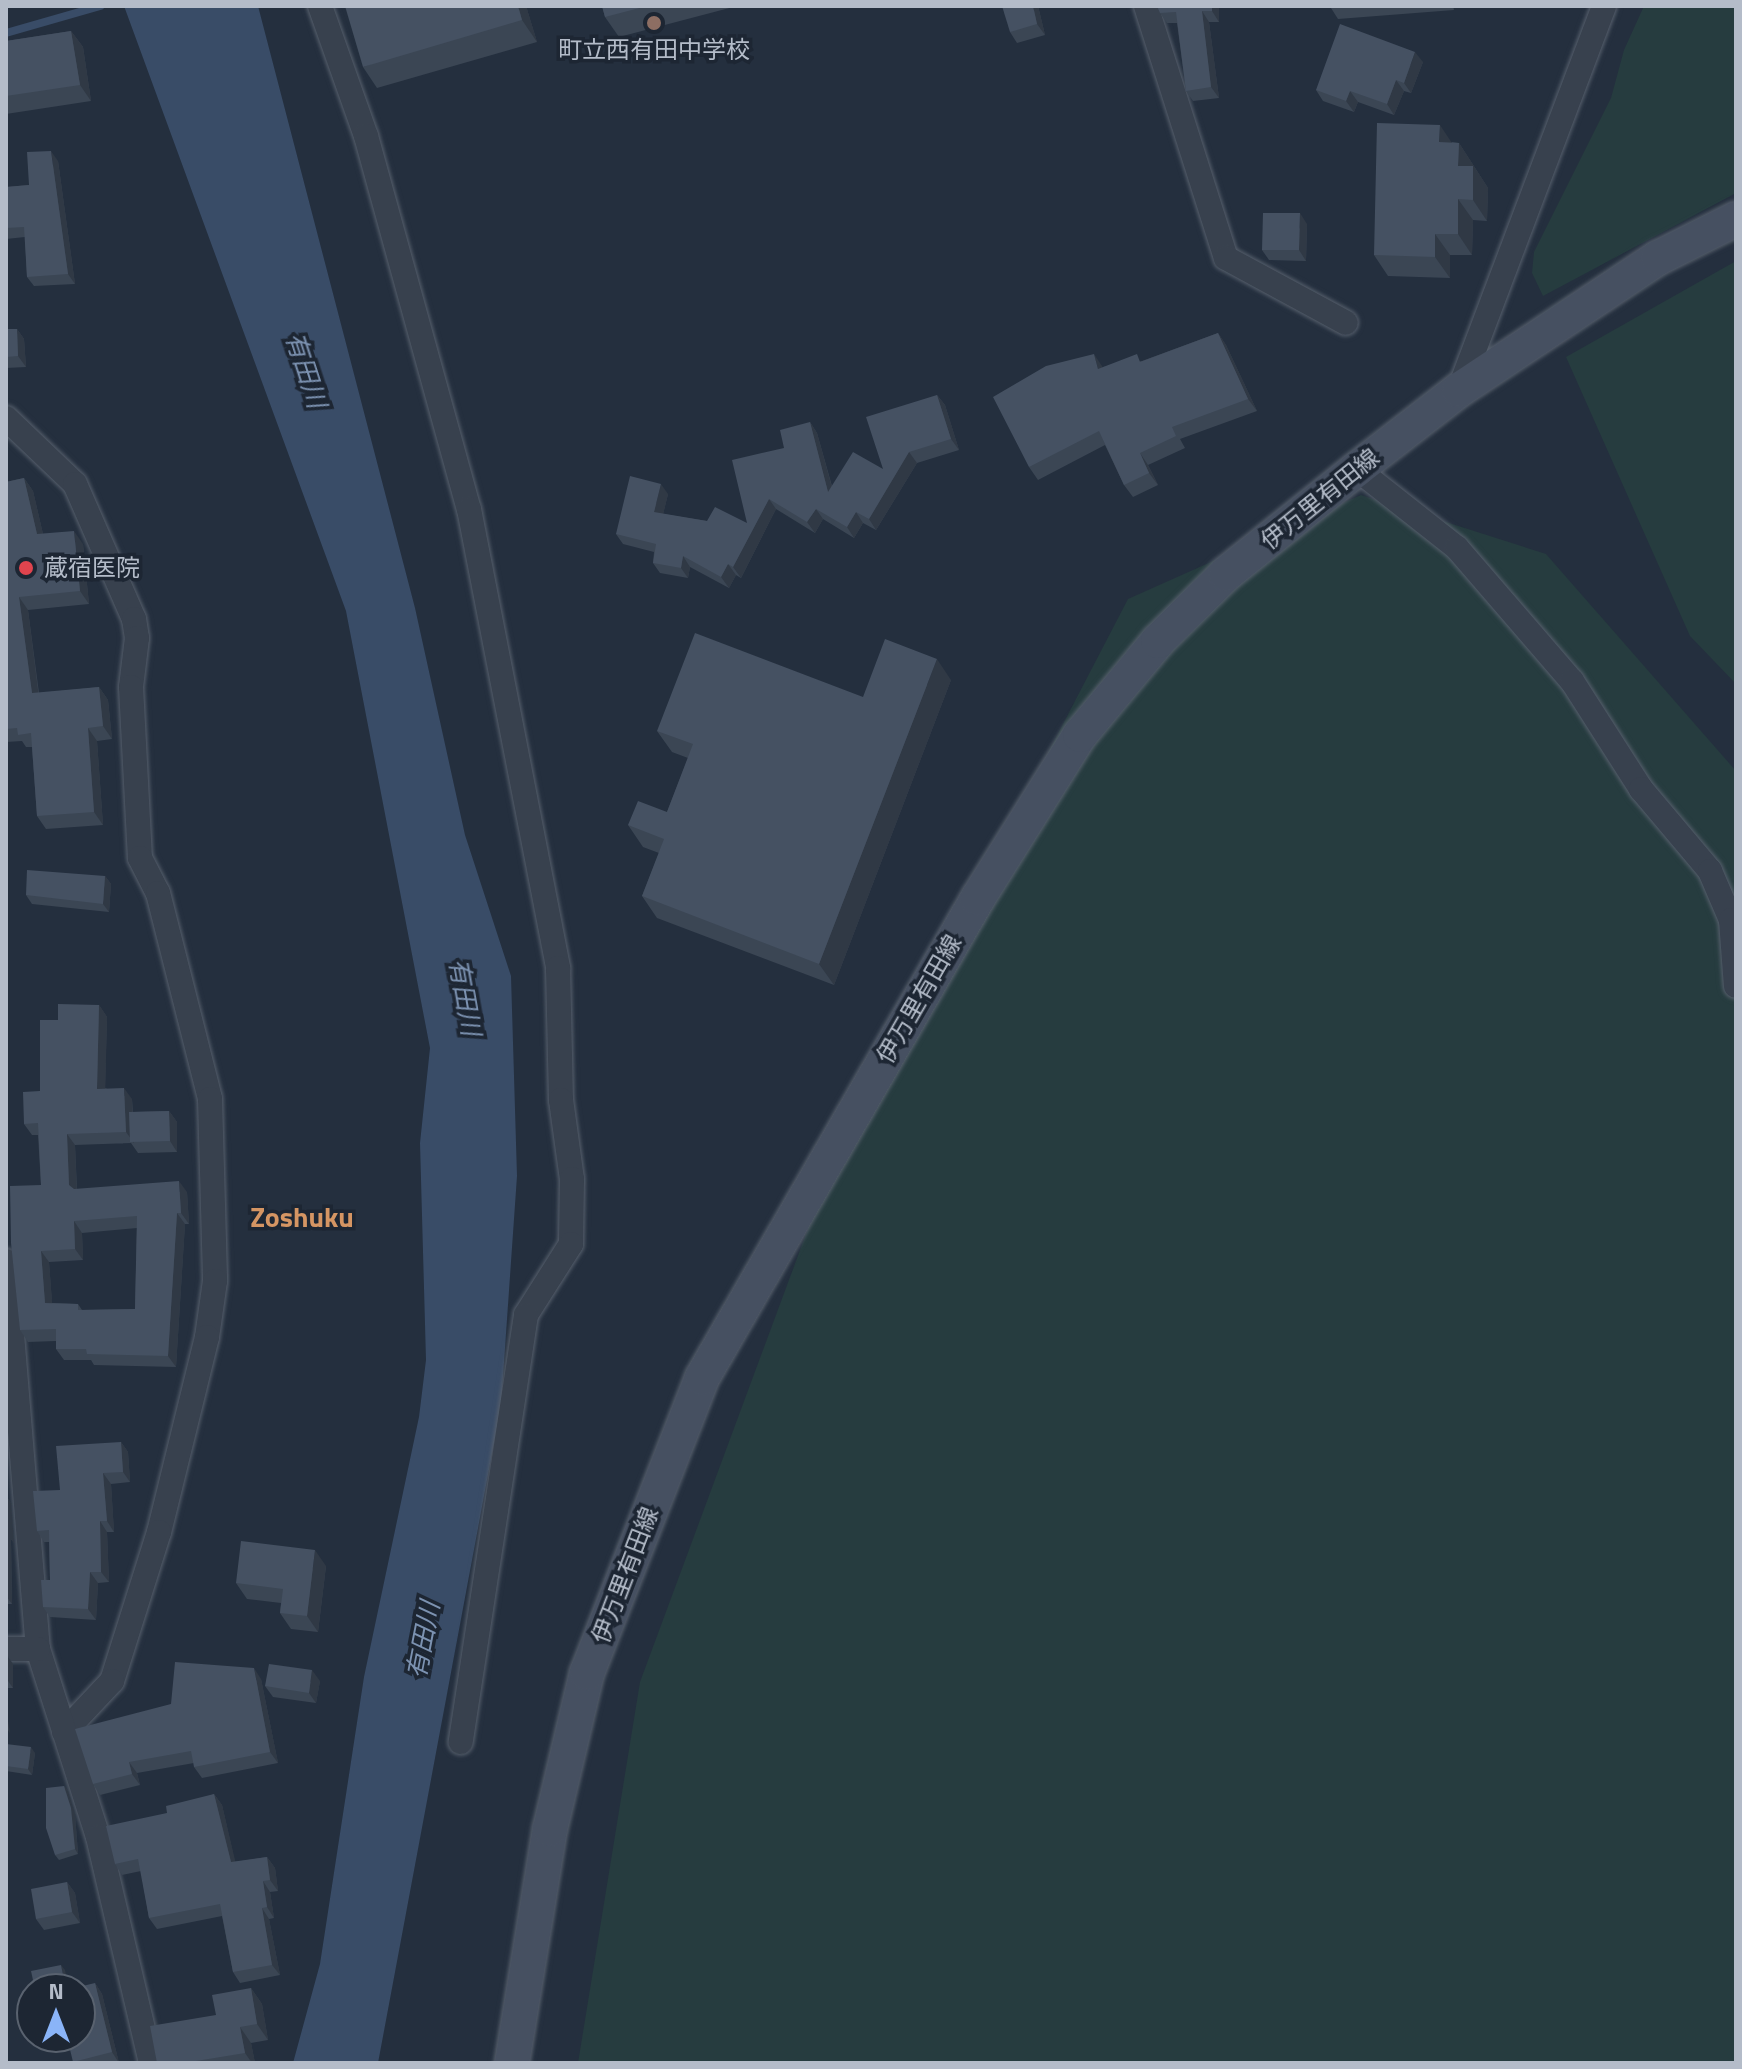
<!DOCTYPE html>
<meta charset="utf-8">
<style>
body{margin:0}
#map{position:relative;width:1742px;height:2069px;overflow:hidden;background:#242f3e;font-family:"Titillium Web","Noto Sans JP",sans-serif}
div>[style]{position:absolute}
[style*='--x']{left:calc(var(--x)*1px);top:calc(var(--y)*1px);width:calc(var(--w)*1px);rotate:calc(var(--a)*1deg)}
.green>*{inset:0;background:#263c3f}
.water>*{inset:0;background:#394c67}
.stream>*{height:8px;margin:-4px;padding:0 4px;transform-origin:4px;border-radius:4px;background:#394c67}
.roads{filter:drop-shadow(0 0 2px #565f6c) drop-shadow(0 0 2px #565f6c)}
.minor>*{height:24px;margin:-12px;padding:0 12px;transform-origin:12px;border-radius:12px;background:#38414e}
.secondary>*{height:34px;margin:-17px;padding:0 17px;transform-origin:17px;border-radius:17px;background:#465061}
.wall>*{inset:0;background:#3b4654}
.shaded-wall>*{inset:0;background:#303945}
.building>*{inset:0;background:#455162}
.dots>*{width:22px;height:22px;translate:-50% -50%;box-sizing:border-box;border:4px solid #1d2633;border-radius:50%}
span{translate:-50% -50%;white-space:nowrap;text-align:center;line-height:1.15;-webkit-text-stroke:7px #1d2633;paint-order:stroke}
.poi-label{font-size:24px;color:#b4bcc9}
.left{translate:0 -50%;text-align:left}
.street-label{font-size:24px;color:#b4bcc9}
.water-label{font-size:26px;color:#7c92b1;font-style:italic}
.quarter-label{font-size:28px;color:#d59563;font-weight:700}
.frame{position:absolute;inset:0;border:8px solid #b4bcc9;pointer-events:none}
.north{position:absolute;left:16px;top:1973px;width:80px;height:80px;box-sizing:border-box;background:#1d2633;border:2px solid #59626f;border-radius:50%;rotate:0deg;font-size:22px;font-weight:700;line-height:32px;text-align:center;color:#b4bcc9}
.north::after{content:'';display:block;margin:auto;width:28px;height:36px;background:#8ab4f8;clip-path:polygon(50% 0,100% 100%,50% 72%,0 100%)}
</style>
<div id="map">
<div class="green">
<i style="clip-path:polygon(1644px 6px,1736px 6px,1736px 193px,1543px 296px,1532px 273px,1534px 252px,1611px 98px,1624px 50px)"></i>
<i style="clip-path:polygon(1736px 261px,1736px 684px,1690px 636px,1566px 357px)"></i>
<i style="clip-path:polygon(1361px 495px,1546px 554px,1736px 771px,1736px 2063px,578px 2063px,640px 1682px,826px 1180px,1128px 599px)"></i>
</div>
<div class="water">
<i style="clip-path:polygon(124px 6px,258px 6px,415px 608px,465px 835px,511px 976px,517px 1176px,501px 1405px,378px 2063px,293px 2063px,320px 1964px,364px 1677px,419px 1417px,426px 1360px,420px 1143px,430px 1048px,346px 611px)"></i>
</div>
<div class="stream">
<i style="--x:6;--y:33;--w:98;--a:-16"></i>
</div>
<div class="roads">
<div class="minor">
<i style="--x:320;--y:6;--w:138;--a:70.5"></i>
<i style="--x:366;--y:136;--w:387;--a:74.6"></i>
<i style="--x:469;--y:509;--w:468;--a:79"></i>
<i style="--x:558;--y:968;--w:132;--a:88.7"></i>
<i style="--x:561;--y:1100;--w:80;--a:82.1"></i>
<i style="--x:572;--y:1179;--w:65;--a:90.9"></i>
<i style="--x:571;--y:1244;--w:84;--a:122.4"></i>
<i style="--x:526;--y:1315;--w:432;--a:98.7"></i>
<i style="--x:1146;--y:6;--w:264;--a:72.4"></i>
<i style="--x:1226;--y:258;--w:136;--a:28.4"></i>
<i style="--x:1459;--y:390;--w:410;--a:-69.3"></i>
<i style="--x:6;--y:418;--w:95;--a:43.7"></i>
<i style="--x:75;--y:484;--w:147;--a:66.4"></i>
<i style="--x:134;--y:619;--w:19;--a:81"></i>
<i style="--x:137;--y:638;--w:49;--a:97"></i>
<i style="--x:131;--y:687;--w:171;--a:87"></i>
<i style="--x:140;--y:858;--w:39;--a:63"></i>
<i style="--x:158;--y:893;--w:212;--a:75.8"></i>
<i style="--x:210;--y:1099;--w:182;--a:88.4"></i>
<i style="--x:215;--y:1281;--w:57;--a:98.1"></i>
<i style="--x:207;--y:1337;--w:201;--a:103.8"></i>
<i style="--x:159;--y:1532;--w:156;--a:107.5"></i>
<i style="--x:112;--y:1681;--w:70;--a:133.3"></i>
<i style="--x:1357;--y:469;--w:127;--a:38.3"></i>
<i style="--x:1457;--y:548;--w:176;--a:49.2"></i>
<i style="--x:1572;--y:681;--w:128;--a:57.4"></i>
<i style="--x:1641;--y:789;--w:107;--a:49.9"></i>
<i style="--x:1710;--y:871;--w:53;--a:66.8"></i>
<i style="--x:1731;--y:920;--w:66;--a:85.7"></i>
<i style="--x:6;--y:1261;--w:389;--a:85.3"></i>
<i style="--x:38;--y:1649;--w:197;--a:72.3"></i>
<i style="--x:98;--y:1837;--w:232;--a:76.8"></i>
<i style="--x:6;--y:1649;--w:32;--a:0"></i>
</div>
<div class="secondary">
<i style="--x:512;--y:2063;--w:237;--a:-80.8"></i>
<i style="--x:550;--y:1829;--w:160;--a:-76.7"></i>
<i style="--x:587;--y:1673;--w:317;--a:-68.7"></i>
<i style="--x:702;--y:1378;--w:554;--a:-60.1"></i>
<i style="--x:978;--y:898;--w:192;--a:-58"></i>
<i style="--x:1080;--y:735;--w:122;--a:-50.3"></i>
<i style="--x:1158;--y:641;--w:95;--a:-44.6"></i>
<i style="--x:1226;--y:574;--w:168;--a:-38.7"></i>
<i style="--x:1357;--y:469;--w:129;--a:-37.8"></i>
<i style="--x:1459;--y:390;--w:239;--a:-33.6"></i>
<i style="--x:1658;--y:258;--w:87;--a:-26.6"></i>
</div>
</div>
<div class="wall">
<i style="clip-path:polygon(526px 6px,537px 42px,377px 88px,363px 67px)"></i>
<i style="clip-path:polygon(602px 6px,737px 6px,619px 37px,605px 17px)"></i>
<i style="clip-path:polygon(1038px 6px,1045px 35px,1017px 43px,1010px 32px)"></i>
<i style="clip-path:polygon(1157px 6px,1219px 6px,1219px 22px,1209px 22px,1219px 98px,1193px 101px,1186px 91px,1177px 23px,1167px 23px,1160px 13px)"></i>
<i style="clip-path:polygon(1332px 6px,1453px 6px,1454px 10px,1338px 19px,1331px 8px)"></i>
<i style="clip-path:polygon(71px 31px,83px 47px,91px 101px,6px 114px,6px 41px)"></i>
<i style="clip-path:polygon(1423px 62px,1411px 93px,1404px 91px,1394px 115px,1358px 102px,1354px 112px,1323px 101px,1316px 90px)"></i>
<i style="clip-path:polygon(1452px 142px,1459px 143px,1488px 188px,1487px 221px,1473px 220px,1472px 255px,1450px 255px,1450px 278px,1388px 276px,1374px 255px)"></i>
<i style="clip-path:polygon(58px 161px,75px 284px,34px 286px,27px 277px,25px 237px,6px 239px,6px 187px,29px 185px)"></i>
<i style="clip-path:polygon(1307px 224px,1306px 261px,1269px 260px,1262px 250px)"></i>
<i style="clip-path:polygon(6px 329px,17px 329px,24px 339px,26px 367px,6px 368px)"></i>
<i style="clip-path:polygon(1218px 333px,1226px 345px,1257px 411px,1180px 439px,1185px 448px,1148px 465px,1158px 485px,1133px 497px,1124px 485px,1105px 445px,1038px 480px,1029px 467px,1103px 367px,1142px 361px)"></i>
<i style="clip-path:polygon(937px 395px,945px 405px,959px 450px,917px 463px,876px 530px,863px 523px,854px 538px,823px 519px,815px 533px,776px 509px,741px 578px,736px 575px,729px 588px,690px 567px,688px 578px,660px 573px,653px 563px,654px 552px,623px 544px,616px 534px,668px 494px,663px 514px,707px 521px,747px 523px,784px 448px,810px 422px,817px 433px,832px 486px,883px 469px)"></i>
<i style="clip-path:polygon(24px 478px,33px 491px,43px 534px,83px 544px,89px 604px,28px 610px,39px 693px,99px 687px,108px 700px,112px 739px,97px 741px,103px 825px,46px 829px,37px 816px,32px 747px,26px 747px,22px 741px,6px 742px,6px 482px)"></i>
<i style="clip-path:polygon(951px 680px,834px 985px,657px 918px,642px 896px,659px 853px,643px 847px,628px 825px,667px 812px,688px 758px,672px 752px,657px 731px,863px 697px)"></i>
<i style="clip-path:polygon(105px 876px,111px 884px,109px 912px,32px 904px,26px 895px)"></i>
<i style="clip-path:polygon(evenodd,99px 1005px,107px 1017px,105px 1088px,132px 1099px,133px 1112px,169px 1111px,177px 1122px,177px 1152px,138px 1153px,131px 1143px,75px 1145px,77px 1189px,187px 1192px,189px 1224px,185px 1224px,176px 1367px,94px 1365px,91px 1360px,64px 1360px,56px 1349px,56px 1341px,28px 1342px,20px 1330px,41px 1185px,38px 1135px,32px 1135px,24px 1124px,40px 1091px,58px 1020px,99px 1005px,137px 1228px,135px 1309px,82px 1310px,78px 1304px,52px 1303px,49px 1262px,83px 1260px,82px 1233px,137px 1228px)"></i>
<i style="clip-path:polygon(121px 1442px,128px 1452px,130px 1482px,111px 1484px,114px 1532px,107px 1532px,109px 1582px,98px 1583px,96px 1620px,50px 1617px,43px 1607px,50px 1580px,49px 1542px,44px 1542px,37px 1531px,60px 1490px)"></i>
<i style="clip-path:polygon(6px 1496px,11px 1503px,14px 1543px,11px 1539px,12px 1604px,6px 1604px)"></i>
<i style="clip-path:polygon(326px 1566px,318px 1632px,291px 1629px,280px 1613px,281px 1603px,247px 1599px,236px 1583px)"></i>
<i style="clip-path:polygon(6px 1654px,13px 1664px,13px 1688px,6px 1688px)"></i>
<i style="clip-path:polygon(261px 1679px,278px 1763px,202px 1778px,194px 1767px,194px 1763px,137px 1773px,140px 1785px,100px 1795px,93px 1784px,171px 1704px)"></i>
<i style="clip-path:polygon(320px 1681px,316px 1703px,273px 1697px,265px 1686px)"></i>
<i style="clip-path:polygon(6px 1744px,35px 1753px,32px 1775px,6px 1771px)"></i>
<i style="clip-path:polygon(64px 1786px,68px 1791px,75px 1814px,78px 1854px,59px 1860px,55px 1855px)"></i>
<i style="clip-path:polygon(214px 1794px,222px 1805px,235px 1862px,267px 1857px,275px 1868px,278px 1891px,270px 1892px,274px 1918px,269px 1919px,280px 1975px,240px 1983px,233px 1972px,222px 1916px,157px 1929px,149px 1918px,141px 1871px,122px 1875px,115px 1864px,167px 1813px)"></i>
<i style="clip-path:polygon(67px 1882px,75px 1893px,80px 1923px,44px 1930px,36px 1919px)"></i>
<i style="clip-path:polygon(95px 1983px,102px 1994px,119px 2063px,74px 2063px,73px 2062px)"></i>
<i style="clip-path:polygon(251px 1988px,262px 2004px,268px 2040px,251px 2043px,255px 2063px,157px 2063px)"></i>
</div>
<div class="shaded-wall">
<i style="clip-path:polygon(518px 6px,526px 6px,537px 42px,522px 20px)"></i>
<i style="clip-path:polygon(1033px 6px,1038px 6px,1045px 35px,1037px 24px)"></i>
<i style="clip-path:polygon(1212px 6px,1219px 6px,1219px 22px,1212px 11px)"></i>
<i style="clip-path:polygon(1202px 11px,1209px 22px,1219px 98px,1211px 87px)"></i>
<i style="clip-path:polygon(71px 31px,83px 47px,91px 101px,80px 85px)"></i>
<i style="clip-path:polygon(1415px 52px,1423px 62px,1411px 93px,1404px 83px)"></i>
<i style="clip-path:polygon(1396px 80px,1404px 91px,1394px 115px,1387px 104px)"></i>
<i style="clip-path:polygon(1350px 91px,1358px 102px,1354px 112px,1346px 101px)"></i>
<i style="clip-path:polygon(1440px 125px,1454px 146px,1439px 142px)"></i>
<i style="clip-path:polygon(1459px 143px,1488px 188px,1487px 221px,1473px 200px,1458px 166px)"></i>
<i style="clip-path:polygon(51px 151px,58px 161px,75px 284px,68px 274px)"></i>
<i style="clip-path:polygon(1458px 199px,1473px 220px,1472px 255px,1458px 234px)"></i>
<i style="clip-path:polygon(1300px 213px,1307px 224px,1306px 261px,1299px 250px)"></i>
<i style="clip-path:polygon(1435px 234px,1450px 255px,1450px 278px,1435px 257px)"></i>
<i style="clip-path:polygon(17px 329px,24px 339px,26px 367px,18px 356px)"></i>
<i style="clip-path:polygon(1218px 333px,1226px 345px,1257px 411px,1248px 399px)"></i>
<i style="clip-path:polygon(1094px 354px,1102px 366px,1106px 381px,1098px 369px)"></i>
<i style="clip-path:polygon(937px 395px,945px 405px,959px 450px,951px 439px)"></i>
<i style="clip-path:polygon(810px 422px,817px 433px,836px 502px,828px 492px)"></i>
<i style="clip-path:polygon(909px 452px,917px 463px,876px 530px,869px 519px)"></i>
<i style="clip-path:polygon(1140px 453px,1148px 465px,1158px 485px,1149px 473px)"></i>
<i style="clip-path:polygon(24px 478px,33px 491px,46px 547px,37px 534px)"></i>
<i style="clip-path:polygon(661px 484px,668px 494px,661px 523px,654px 512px)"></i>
<i style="clip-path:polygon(769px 499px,776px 509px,741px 578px,733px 567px)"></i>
<i style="clip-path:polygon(816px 509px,823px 519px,815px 533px,807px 522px)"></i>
<i style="clip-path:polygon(856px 512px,863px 523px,854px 538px,847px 527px)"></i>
<i style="clip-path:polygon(74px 531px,83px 544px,89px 604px,80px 591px)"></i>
<i style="clip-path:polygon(683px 556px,690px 567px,688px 578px,681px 568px)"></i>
<i style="clip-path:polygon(728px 564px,736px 575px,729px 588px,721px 577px)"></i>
<i style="clip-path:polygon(19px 597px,28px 610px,40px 706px,32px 693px)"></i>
<i style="clip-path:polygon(937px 659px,951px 680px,834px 985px,819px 964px)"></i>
<i style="clip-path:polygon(99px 687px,108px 700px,112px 739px,103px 726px)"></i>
<i style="clip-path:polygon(88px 728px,97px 741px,103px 825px,94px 812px)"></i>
<i style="clip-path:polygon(105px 876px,111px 884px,109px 912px,103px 904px)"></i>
<i style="clip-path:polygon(99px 1005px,107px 1017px,105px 1100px,97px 1089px)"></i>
<i style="clip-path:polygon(124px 1088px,132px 1099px,134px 1143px,126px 1132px)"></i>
<i style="clip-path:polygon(169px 1111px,177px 1122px,177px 1152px,170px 1141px)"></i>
<i style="clip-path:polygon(67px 1134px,75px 1145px,77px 1196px,69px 1185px)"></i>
<i style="clip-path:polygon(179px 1181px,187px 1192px,189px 1224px,181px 1213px)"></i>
<i style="clip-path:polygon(177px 1213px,185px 1224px,176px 1367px,168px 1356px)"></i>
<i style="clip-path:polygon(74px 1221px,82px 1233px,83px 1260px,75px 1249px)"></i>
<i style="clip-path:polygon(41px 1251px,49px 1262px,53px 1314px,45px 1303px)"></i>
<i style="clip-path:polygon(121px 1442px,128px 1452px,130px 1482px,123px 1472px)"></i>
<i style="clip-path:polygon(103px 1473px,111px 1484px,114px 1532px,107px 1521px)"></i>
<i style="clip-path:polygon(6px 1496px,11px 1503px,14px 1543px,11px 1539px,12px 1604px,6px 1596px)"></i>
<i style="clip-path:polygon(100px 1521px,107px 1532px,109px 1582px,101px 1572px)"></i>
<i style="clip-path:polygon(315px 1550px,326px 1566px,318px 1632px,307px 1616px)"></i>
<i style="clip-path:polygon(90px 1572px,98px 1583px,96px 1620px,88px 1609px)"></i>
<i style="clip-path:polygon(6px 1654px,13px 1664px,13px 1688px,6px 1678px)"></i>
<i style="clip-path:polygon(254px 1668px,261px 1679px,278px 1763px,270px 1752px)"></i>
<i style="clip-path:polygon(312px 1670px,320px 1681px,316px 1703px,309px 1693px)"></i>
<i style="clip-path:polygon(6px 1709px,10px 1733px,6px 1728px)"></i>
<i style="clip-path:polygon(31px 1747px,35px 1753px,32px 1775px,28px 1769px)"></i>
<i style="clip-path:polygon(129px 1762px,137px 1773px,140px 1785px,132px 1774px)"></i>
<i style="clip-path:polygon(64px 1786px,68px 1791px,75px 1814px,78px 1854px,75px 1849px)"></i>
<i style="clip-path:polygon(214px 1794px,222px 1805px,238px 1873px,231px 1862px)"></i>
<i style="clip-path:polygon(267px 1857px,275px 1868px,278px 1891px,270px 1880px)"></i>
<i style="clip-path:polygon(263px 1881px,270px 1892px,274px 1918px,267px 1907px)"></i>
<i style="clip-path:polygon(67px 1882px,75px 1893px,80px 1923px,72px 1912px)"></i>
<i style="clip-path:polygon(262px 1908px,269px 1919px,280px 1975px,272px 1965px)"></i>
<i style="clip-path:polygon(61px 1965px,65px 1970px,69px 1989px,66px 1989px)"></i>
<i style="clip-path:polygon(95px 1983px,102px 1994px,119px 2063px,112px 2052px)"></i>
<i style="clip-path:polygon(251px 1988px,262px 2004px,268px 2040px,257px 2024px)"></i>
<i style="clip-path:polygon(240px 2027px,251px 2043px,255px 2063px,252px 2063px,245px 2053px)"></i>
</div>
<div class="building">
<i style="clip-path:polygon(345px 6px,518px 6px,522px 20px,363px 67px)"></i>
<i style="clip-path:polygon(602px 6px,647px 6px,605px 17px)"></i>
<i style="clip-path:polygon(1002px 6px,1033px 6px,1037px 24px,1010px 32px)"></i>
<i style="clip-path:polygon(1157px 6px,1212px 6px,1212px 11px,1202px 11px,1211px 87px,1186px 91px,1176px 12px,1160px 13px)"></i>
<i style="clip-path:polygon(1332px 6px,1359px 6px,1331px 8px)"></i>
<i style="clip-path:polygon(1340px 24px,1415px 52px,1404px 83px,1396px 80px,1387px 104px,1350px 91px,1346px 101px,1316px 90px)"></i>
<i style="clip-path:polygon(71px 31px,80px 85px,6px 96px,6px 41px)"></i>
<i style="clip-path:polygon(1377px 123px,1440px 125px,1439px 142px,1459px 143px,1458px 166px,1473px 166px,1473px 200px,1458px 199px,1458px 234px,1435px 234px,1435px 257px,1374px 255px)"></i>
<i style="clip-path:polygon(51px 151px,68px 274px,27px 277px,24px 227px,6px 228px,6px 187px,29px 185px,27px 152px)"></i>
<i style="clip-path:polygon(1263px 213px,1300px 213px,1299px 250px,1262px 250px)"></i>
<i style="clip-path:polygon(6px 329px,17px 329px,18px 356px,6px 357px)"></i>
<i style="clip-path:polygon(1218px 333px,1248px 399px,1172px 427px,1176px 436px,1140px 453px,1149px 473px,1124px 485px,1099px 431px,1029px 467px,993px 397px,1046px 366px,1094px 354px,1098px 369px,1137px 354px,1140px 362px)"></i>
<i style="clip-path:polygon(937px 395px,951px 439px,909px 452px,869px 519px,856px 512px,847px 527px,816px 509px,807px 522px,769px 499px,733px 567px,728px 564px,721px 577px,683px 556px,681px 568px,653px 563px,656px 544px,616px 534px,630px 476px,661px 484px,654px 512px,707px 521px,715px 507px,747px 523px,732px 460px,784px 448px,780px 430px,810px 422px,828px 492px,853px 452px,883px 469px,866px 417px)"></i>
<i style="clip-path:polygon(24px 478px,37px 534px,74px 531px,80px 591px,19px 597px,32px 693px,99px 687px,103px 726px,88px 728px,94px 812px,37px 816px,31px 733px,18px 735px,17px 728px,6px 729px,6px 482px)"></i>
<i style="clip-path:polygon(695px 633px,863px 697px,885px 639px,937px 659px,819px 964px,642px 896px,664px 839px,628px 825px,638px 801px,667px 812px,693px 744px,657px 731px)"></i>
<i style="clip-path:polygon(27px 870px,105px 876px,103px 904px,26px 895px)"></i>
<i style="clip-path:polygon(evenodd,58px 1004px,99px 1005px,97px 1089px,124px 1088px,126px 1132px,67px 1134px,69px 1185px,74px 1189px,179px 1181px,181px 1213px,177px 1213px,168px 1356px,87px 1354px,86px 1349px,56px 1349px,56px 1329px,20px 1330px,11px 1243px,10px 1186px,41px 1185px,38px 1123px,24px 1124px,23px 1092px,40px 1091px,40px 1020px,58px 1020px,58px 1004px,137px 1216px,135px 1309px,78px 1310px,78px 1304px,45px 1303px,41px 1251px,75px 1249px,74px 1221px,137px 1216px)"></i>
<i style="clip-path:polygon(169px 1111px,170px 1141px,130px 1142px,129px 1112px)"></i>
<i style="clip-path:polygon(121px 1442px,123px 1472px,103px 1473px,107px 1521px,100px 1521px,101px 1572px,90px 1572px,88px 1609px,43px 1607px,41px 1580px,50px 1580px,49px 1530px,37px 1531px,33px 1491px,60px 1490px,56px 1446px)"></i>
<i style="clip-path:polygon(241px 1541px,315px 1550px,307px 1616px,280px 1613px,283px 1589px,236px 1583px)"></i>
<i style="clip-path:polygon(175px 1662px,254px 1668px,270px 1752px,194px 1767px,191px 1751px,129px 1762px,132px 1774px,93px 1784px,75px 1729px,171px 1704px)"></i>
<i style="clip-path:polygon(269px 1664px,312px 1670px,309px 1693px,265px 1686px)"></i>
<i style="clip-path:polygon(6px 1744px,31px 1747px,28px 1769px,6px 1766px)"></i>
<i style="clip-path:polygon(64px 1786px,71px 1808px,75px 1849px,55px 1855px,46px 1828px,46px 1788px)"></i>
<i style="clip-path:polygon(214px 1794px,231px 1862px,267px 1857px,270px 1880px,263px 1881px,267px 1907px,262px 1908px,272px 1965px,233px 1972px,220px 1904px,149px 1918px,138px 1859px,115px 1864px,106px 1826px,167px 1813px,166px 1806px)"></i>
<i style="clip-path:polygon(67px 1882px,72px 1912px,36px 1919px,31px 1889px)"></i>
<i style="clip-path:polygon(61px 1965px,66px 1989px,35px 1989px,31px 1971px)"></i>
<i style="clip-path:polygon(95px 1983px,112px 2052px,73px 2062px,67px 2037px,80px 2037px,80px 1989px,70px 1989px)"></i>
<i style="clip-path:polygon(251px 1988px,257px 2024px,240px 2027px,245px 2053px,184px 2063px,157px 2063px,150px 2026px,216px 2015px,212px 1995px)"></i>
</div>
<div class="dots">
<i style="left:654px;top:23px;background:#8d6e63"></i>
<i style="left:26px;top:568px;background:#e0444e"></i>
</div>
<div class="poi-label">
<span style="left:654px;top:50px">町立西有田中学校</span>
<span class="left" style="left:44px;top:568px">蔵宿医院</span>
</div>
<div class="street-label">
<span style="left:1320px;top:499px;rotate:-39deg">伊万里有田線</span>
<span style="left:919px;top:999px;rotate:-60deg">伊万里有田線</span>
<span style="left:625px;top:1575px;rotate:-69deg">伊万里有田線</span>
</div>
<div class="water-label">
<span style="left:306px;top:370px;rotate:72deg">有田川</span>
<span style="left:465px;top:997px;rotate:80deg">有田川</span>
<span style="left:423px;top:1640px;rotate:-79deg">有田川</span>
</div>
<div class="quarter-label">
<span style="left:302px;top:1217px">Zoshuku</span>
</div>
<div class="frame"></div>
<div class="north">N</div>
</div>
